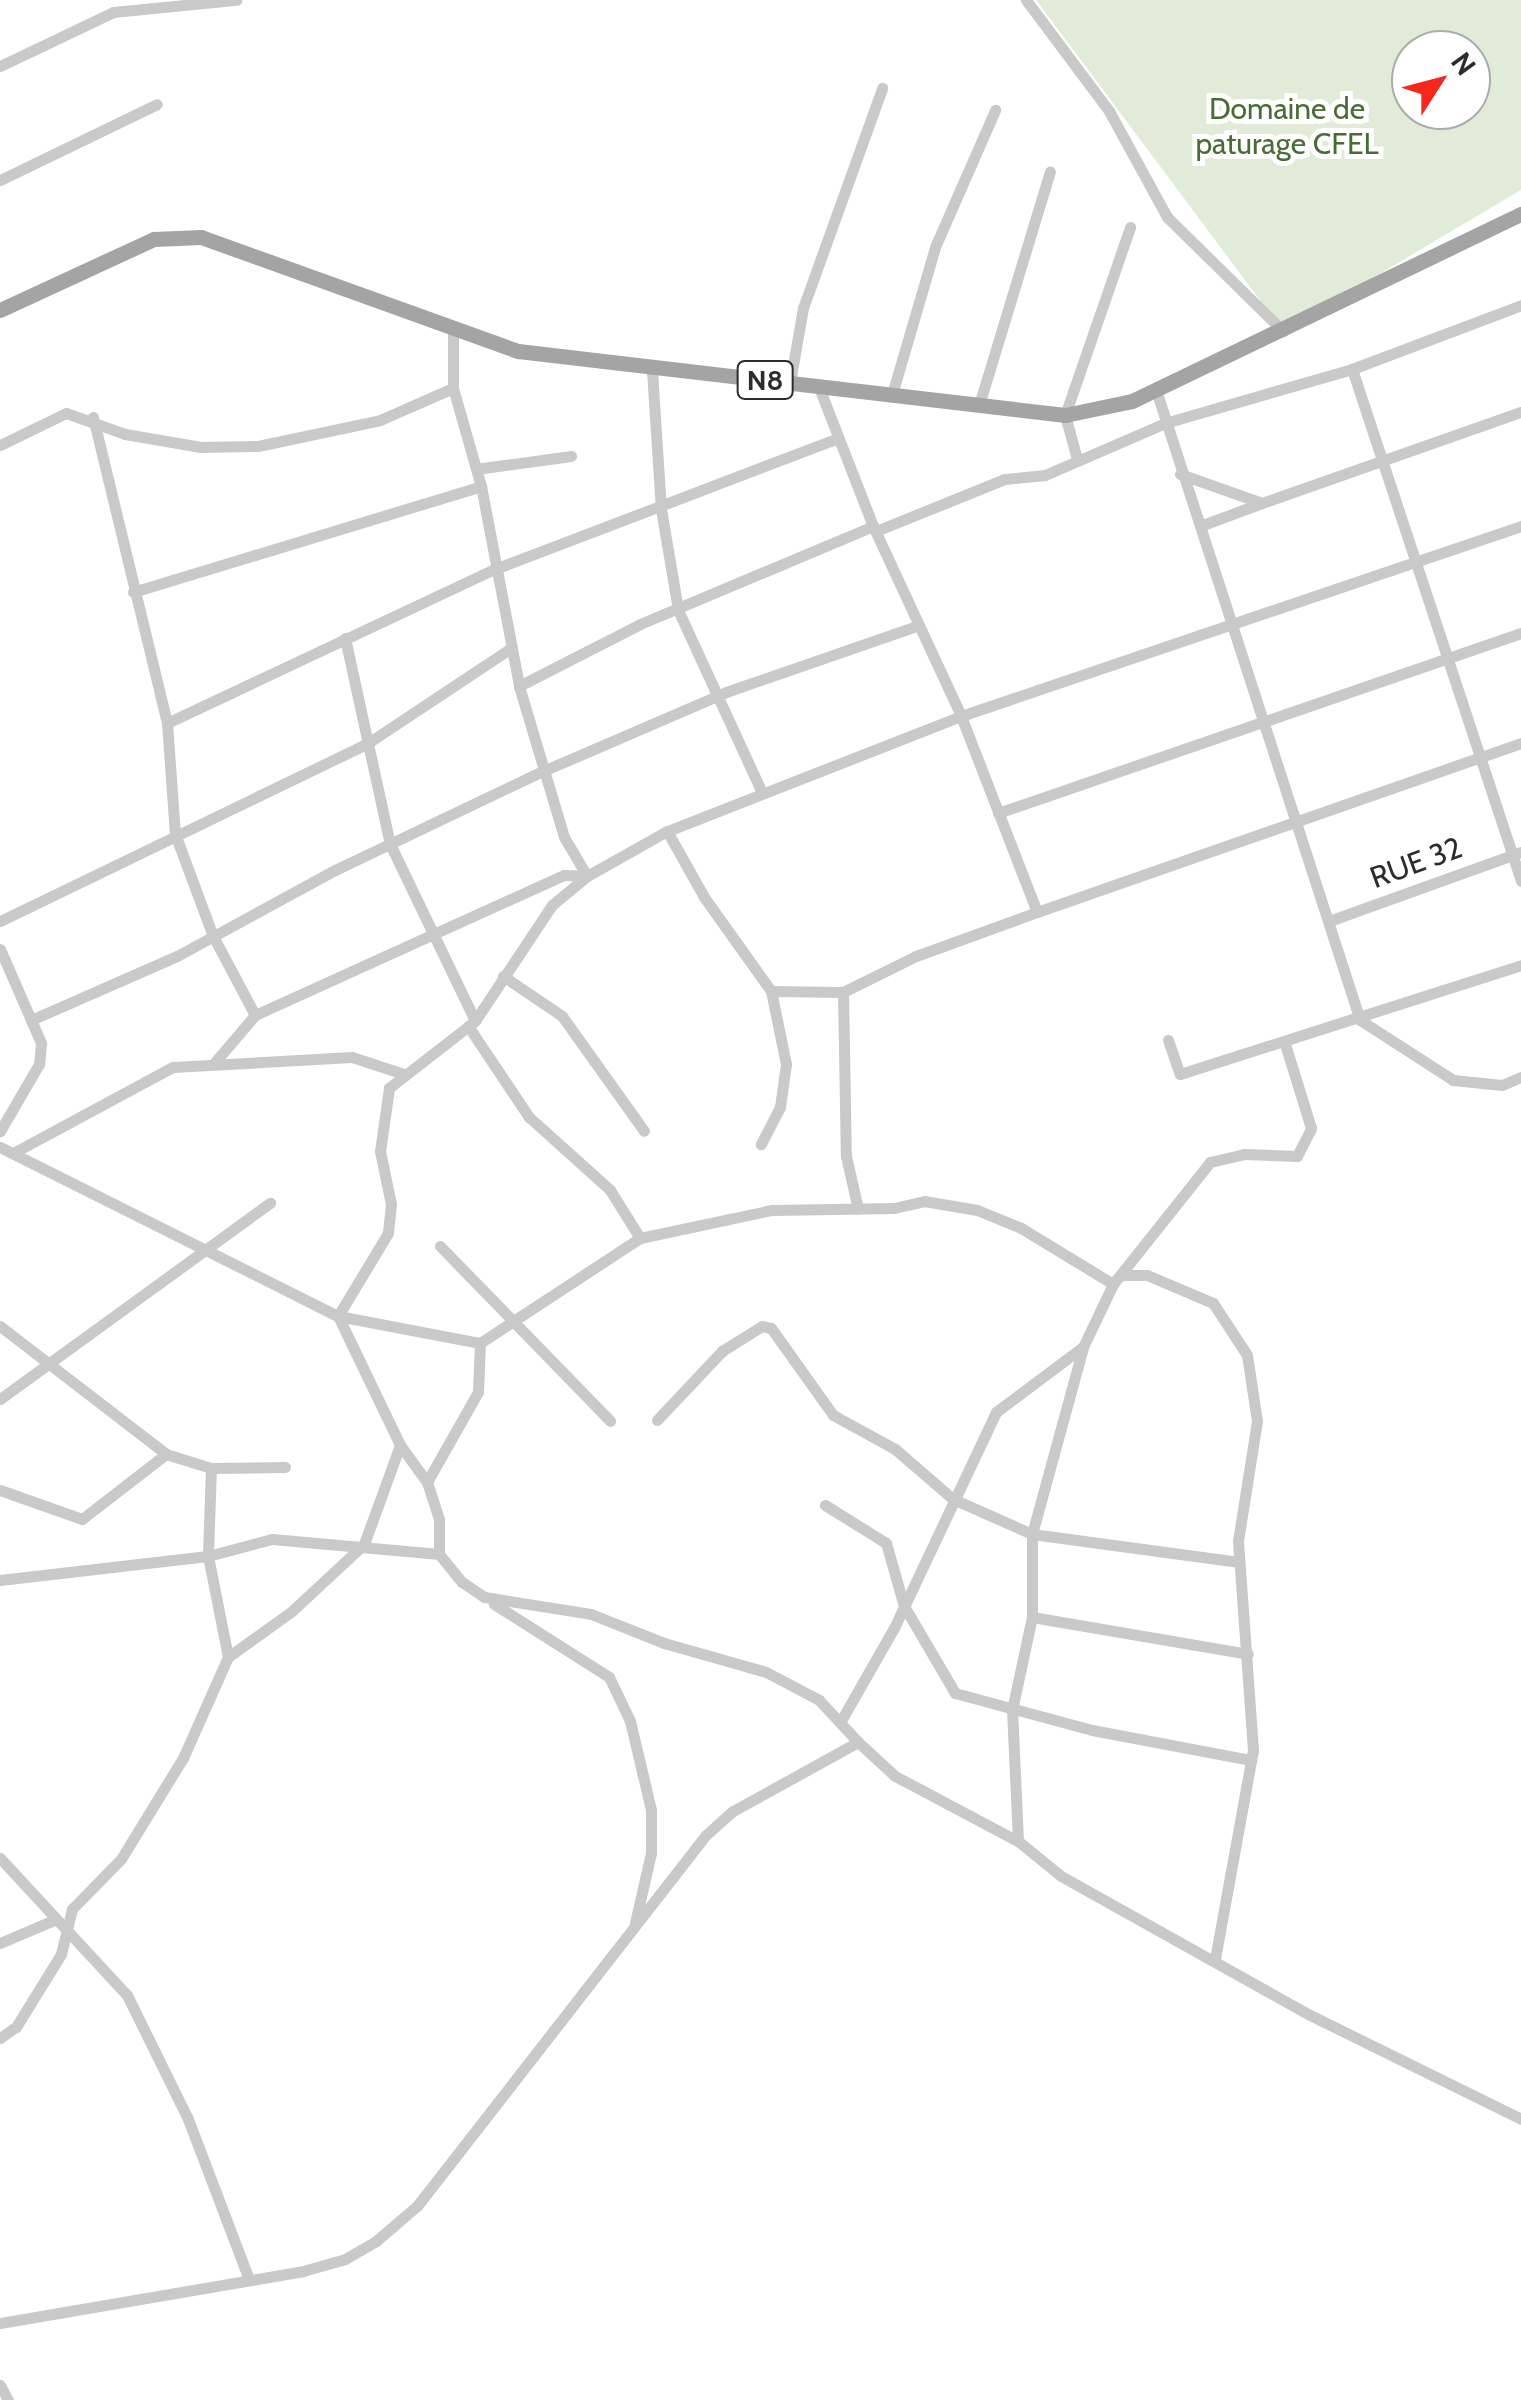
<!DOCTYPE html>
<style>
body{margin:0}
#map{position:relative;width:1521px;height:2400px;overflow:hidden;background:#fff;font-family:Cabin,sans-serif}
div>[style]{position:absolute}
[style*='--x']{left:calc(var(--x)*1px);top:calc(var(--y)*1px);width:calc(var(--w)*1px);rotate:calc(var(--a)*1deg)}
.green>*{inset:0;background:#e0ecd8}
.minor>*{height:11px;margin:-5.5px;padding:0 5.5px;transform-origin:5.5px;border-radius:5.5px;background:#c9c9c9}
.major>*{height:15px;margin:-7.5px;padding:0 7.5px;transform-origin:7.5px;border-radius:7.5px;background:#a4a4a4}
span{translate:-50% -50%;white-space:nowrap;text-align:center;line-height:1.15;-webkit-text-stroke:10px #fff;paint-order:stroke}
.shield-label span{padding:2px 8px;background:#fff;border:2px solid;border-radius:8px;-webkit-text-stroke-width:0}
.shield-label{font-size:28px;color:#2c2c2c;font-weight:700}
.park-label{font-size:30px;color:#486c36}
.street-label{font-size:30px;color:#2c2c2c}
.north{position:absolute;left:1391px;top:30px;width:100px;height:100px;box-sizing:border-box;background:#fff;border:2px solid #ababab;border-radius:50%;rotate:54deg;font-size:28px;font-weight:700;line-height:40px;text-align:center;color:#2c2c2c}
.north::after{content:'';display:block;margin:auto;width:35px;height:45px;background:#f7271b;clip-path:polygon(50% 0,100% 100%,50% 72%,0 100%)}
</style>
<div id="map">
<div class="green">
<i style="clip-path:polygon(evenodd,1036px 0,1521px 0,1521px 190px,1283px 331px,1036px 0,1411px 50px,1471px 50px,1471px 110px,1411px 110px,1411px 50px)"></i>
</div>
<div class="minor">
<i style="--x:1026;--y:0;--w:139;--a:53.2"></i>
<i style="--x:1109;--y:111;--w:121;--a:61.3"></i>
<i style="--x:1167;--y:217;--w:163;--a:44.5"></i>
<i style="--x:0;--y:66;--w:125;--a:-25.5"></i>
<i style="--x:113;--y:12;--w:124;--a:-5.6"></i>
<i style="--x:0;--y:180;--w:174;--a:-25.8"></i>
<i style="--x:453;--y:333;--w:55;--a:90"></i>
<i style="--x:453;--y:388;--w:102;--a:74.1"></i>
<i style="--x:481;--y:486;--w:204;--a:79.2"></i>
<i style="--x:1352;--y:369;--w:539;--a:71.73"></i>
<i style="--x:652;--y:371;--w:138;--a:86.3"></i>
<i style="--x:661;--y:509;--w:102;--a:80.4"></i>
<i style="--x:678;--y:610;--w:201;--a:65.3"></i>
<i style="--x:790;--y:382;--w:75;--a:-80"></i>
<i style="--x:803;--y:308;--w:234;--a:-70.2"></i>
<i style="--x:818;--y:385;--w:151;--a:68.7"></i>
<i style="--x:873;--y:526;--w:209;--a:65.1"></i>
<i style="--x:961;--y:716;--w:316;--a:158.6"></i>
<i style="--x:667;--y:831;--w:92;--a:150.6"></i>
<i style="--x:587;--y:876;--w:45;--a:140.4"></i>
<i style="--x:552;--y:905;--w:139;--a:123.6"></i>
<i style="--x:475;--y:1021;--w:109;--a:142.1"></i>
<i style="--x:389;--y:1088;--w:64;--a:98.1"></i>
<i style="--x:380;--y:1151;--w:54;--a:78.3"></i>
<i style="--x:391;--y:1204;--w:29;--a:96"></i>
<i style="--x:388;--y:1233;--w:97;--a:121.1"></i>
<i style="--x:338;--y:1316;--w:143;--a:64.3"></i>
<i style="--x:400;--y:1445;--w:46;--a:53.9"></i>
<i style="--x:427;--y:1482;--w:39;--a:72"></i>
<i style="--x:439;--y:1519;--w:35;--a:90"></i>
<i style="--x:439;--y:1554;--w:36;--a:51"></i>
<i style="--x:462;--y:1582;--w:27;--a:34"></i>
<i style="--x:484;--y:1597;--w:108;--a:9"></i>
<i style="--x:591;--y:1614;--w:79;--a:21.7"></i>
<i style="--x:664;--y:1643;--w:106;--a:15.9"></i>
<i style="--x:766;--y:1672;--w:60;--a:27.8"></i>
<i style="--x:819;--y:1700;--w:57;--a:47.1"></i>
<i style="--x:1156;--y:390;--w:662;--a:72.06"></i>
<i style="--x:1360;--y:1020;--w:111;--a:32.8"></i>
<i style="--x:1453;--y:1080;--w:49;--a:5.8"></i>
<i style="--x:1502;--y:1085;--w:21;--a:-23"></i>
<i style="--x:893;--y:391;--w:150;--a:-73.7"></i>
<i style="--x:935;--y:247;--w:150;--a:-66.3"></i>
<i style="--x:979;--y:405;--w:244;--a:-73.1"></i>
<i style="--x:93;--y:417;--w:315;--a:76.4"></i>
<i style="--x:167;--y:723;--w:111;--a:85.9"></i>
<i style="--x:175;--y:834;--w:109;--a:69.6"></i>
<i style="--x:213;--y:936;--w:89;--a:62"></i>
<i style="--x:0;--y:445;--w:73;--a:-25.9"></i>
<i style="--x:66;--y:413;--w:63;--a:19.6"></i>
<i style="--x:125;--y:434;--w:77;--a:9.7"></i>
<i style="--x:201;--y:447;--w:57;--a:-1"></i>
<i style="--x:258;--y:446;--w:125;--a:-12"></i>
<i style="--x:380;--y:420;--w:80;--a:-23.7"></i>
<i style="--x:1077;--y:459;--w:46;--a:-105.3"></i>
<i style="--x:1065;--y:415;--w:199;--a:-70.9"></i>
<i style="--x:476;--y:469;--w:96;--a:-7.8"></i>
<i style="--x:1180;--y:474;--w:87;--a:19.5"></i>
<i style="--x:1262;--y:503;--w:275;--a:-19.4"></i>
<i style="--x:1200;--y:526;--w:66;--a:-20.4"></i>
<i style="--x:876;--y:531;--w:139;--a:-22"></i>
<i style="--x:1005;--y:479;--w:40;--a:-5.7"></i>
<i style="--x:1045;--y:475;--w:131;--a:-23.4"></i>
<i style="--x:1165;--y:423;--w:195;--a:-16.1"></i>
<i style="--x:1352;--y:369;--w:181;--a:-20.7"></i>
<i style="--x:133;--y:592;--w:364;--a:-16.9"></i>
<i style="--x:345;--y:638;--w:211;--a:77.7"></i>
<i style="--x:390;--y:844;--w:196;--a:64.3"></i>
<i style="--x:167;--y:723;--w:362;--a:-25.2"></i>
<i style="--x:495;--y:569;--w:365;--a:-20.9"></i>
<i style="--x:998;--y:813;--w:553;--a:-18.99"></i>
<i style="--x:667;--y:831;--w:76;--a:60.7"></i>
<i style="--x:704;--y:897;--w:115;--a:54.5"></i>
<i style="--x:771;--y:991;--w:75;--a:78.4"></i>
<i style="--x:786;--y:1064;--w:43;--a:97.9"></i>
<i style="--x:780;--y:1107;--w:42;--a:117.2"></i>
<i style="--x:587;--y:876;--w:45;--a:-120.5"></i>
<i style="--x:564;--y:837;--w:158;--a:-106.6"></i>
<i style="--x:519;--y:686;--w:136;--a:-27.1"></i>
<i style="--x:640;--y:624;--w:253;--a:-22.8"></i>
<i style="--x:1037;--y:912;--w:210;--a:-111.2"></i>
<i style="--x:961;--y:716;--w:591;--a:-18.74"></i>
<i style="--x:0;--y:921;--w:409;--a:-25.8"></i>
<i style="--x:368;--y:743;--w:168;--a:-33.6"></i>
<i style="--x:1329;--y:921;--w:204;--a:-19.8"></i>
<i style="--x:0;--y:949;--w:103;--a:66.4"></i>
<i style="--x:41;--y:1043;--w:21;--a:95"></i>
<i style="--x:39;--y:1064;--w:78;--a:120.2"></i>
<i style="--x:503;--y:976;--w:71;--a:34.1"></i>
<i style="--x:562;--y:1016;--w:141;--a:54.5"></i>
<i style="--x:771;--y:991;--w:72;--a:0.8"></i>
<i style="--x:843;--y:992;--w:81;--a:-26.3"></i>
<i style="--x:916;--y:956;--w:129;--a:-20"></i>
<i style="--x:1037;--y:912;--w:513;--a:-19.25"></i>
<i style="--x:843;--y:992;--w:164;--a:89"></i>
<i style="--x:846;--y:1156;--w:54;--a:77.2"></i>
<i style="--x:31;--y:1020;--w:159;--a:-23.7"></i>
<i style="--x:177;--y:956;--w:180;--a:-28.6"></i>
<i style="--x:335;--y:870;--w:230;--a:-25.5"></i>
<i style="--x:543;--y:771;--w:199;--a:-23.3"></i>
<i style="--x:726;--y:692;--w:202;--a:-19.1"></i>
<i style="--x:468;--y:1026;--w:110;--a:56.2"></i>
<i style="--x:529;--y:1117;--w:109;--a:42"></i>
<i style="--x:610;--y:1190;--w:57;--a:58"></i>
<i style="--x:1168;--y:1040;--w:36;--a:71"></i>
<i style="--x:1180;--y:1074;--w:358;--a:-17.7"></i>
<i style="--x:215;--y:1062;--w:62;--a:-49.6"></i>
<i style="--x:255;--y:1015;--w:339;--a:-24.4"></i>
<i style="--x:564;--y:875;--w:23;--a:2"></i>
<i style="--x:0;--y:1147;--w:378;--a:26.6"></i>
<i style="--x:338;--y:1316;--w:145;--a:10.8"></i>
<i style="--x:480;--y:1343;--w:191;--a:-33.3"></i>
<i style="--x:640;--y:1238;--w:135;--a:-12"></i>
<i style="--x:772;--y:1210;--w:122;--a:-0.9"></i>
<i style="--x:894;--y:1208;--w:31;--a:-13"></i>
<i style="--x:924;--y:1201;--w:54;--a:9.6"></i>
<i style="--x:977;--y:1210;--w:48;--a:22.2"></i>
<i style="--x:1021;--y:1228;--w:108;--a:31.3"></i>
<i style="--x:13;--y:1153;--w:182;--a:-28.3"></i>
<i style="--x:173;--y:1067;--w:179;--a:-3.2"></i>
<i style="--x:352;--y:1057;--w:52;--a:18.1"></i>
<i style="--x:440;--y:1246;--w:244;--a:45.8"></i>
<i style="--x:1123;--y:1275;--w:24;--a:0"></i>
<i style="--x:1147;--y:1275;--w:72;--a:23"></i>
<i style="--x:1213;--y:1303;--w:62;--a:56.8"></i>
<i style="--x:1247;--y:1355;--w:67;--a:81.4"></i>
<i style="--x:1257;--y:1421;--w:121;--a:99"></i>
<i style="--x:1238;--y:1541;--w:210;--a:85.9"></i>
<i style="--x:1253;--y:1750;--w:212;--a:100.3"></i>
<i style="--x:0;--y:1326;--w:210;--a:37.6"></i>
<i style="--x:166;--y:1454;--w:47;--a:17.3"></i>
<i style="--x:211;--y:1468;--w:74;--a:-0.8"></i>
<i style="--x:0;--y:1399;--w:334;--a:-36"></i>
<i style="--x:657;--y:1420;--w:95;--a:-46.7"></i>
<i style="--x:722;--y:1351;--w:47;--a:-32"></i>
<i style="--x:762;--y:1326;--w:9;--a:13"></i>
<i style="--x:771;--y:1328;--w:107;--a:54.5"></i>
<i style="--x:833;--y:1415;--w:71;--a:28.7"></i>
<i style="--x:895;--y:1449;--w:77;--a:40.8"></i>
<i style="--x:953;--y:1499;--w:86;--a:23.9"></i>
<i style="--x:1032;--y:1534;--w:209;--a:7.7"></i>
<i style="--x:211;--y:1468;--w:88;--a:92"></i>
<i style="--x:208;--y:1556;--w:103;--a:78.8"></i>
<i style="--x:427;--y:1482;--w:103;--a:-60.5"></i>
<i style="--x:478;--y:1392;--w:49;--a:-87.7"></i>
<i style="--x:0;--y:1490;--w:87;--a:19.5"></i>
<i style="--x:82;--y:1519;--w:106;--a:-37.7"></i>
<i style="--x:825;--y:1505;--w:72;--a:31.9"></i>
<i style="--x:886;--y:1543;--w:66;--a:74.1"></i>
<i style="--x:904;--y:1606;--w:101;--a:59.6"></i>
<i style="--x:955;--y:1693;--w:142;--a:15.1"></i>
<i style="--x:1092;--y:1730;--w:162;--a:10.7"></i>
<i style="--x:0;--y:1580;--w:209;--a:-6.6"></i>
<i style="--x:208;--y:1556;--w:66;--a:-14.9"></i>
<i style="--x:272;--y:1539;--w:168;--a:5.1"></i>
<i style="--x:494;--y:1604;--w:136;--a:32.4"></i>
<i style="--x:609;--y:1677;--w:49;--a:64.5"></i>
<i style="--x:630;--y:1721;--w:91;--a:76.7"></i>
<i style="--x:651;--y:1810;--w:43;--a:90"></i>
<i style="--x:651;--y:1853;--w:72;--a:102.9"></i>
<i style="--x:1032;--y:1617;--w:219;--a:9.7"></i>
<i style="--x:842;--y:1719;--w:105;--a:-60.3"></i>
<i style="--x:894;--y:1628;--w:239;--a:-64.7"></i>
<i style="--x:996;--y:1412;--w:109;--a:-36.8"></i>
<i style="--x:1083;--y:1347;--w:70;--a:-64.5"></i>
<i style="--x:1113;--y:1284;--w:156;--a:-51.5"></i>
<i style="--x:1210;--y:1162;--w:35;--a:-13"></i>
<i style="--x:1244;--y:1154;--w:53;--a:2.2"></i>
<i style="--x:1297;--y:1156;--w:31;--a:-63"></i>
<i style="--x:1311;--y:1128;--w:88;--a:-107.2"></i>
<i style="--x:1018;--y:1841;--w:131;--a:-92.6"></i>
<i style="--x:1012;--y:1710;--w:95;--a:-77.9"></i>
<i style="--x:1032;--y:1617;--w:83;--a:-90"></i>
<i style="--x:1032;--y:1534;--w:194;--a:-74.7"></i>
<i style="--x:0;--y:1858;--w:187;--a:47.2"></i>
<i style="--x:127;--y:1995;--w:138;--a:63.8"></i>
<i style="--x:188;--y:2119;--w:172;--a:69.2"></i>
<i style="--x:0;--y:1943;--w:59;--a:-23.1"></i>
<i style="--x:0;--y:2038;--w:19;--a:-35"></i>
<i style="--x:16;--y:2027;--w:86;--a:-58.3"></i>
<i style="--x:61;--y:1954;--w:46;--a:-76.3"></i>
<i style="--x:72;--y:1909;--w:70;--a:-45.6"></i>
<i style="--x:121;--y:1859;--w:119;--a:-58.5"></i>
<i style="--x:183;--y:1758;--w:111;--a:-66"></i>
<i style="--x:228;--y:1657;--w:79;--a:-35.7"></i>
<i style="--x:292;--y:1611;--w:98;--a:-42.9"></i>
<i style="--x:364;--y:1544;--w:105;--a:-70"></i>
<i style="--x:0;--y:2323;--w:307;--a:-9.7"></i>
<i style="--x:303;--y:2271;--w:44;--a:-15.9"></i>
<i style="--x:345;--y:2259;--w:36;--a:-30"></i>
<i style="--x:376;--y:2241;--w:54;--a:-40.5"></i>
<i style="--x:417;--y:2206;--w:470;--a:-52.1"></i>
<i style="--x:706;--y:1835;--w:36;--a:-42"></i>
<i style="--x:733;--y:1811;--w:143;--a:-28.9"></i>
<i style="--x:858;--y:1742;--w:50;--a:42.6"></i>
<i style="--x:895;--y:1776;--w:139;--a:27.9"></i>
<i style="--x:1018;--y:1841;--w:55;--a:39.1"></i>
<i style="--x:1061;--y:1876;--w:285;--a:29.2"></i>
<i style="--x:1310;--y:2015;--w:235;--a:26.2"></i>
<i style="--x:0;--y:2385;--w:17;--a:62"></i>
</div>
<div class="major">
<i style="--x:0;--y:310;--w:170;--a:-24.8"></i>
<i style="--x:154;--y:239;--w:47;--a:-2.4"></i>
<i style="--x:201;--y:237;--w:337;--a:19.8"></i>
<i style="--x:518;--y:351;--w:551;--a:6.67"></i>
<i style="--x:1065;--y:415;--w:68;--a:-11.8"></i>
<i style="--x:1132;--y:401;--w:432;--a:-25.7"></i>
</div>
<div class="shield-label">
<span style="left:765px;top:380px">N8</span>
</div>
<div class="park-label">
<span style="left:1287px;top:126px">Domaine de<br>paturage CFEL</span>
</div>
<div class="street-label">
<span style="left:1416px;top:863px;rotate:-20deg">RUE 32</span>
</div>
<div class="north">N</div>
</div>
